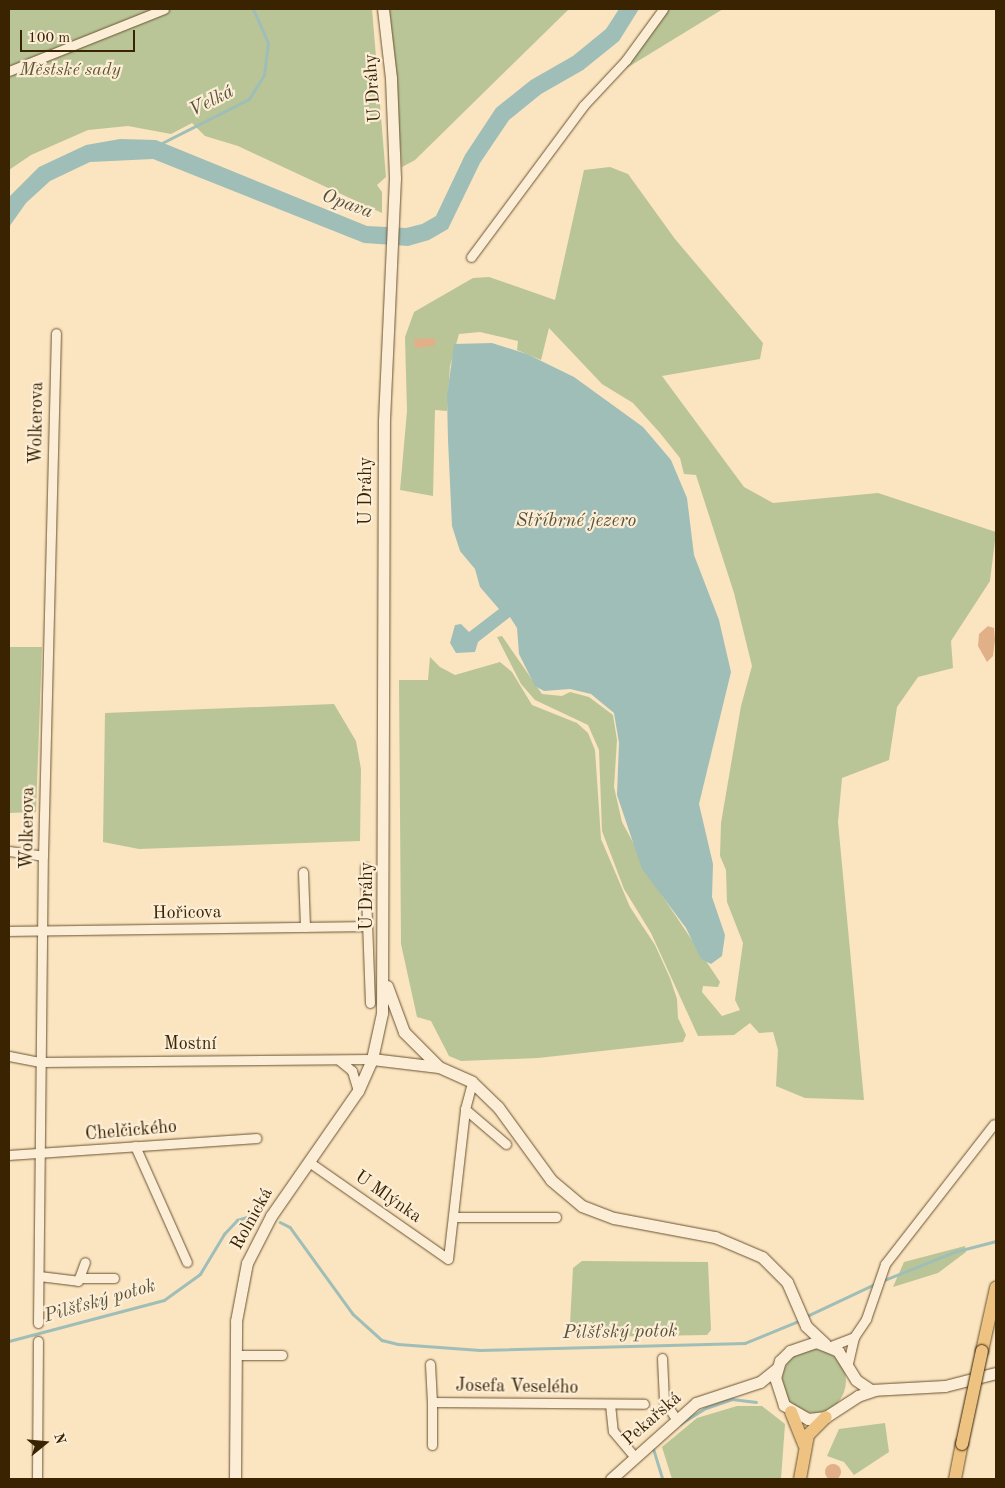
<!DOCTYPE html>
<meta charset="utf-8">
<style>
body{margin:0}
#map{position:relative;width:1005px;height:1488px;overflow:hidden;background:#fbe4c0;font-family:"Old Standard TT",serif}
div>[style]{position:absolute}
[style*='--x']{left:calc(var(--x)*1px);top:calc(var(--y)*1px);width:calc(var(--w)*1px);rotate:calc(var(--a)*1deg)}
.green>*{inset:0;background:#b9c597}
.round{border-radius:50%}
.water>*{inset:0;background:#9fbeb8}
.stream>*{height:2.5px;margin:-1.25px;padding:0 1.25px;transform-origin:1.25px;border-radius:1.25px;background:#9fbeb8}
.building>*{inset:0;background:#e2b088}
.roads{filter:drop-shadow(0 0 1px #6a5330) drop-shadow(0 0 1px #6a5330)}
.street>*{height:9px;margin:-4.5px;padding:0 4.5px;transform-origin:4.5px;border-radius:4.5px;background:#fcedd6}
.secondary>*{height:11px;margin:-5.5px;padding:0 5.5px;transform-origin:5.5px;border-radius:5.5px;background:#fcedd6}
.primary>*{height:12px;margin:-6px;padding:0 6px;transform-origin:6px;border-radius:6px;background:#eec280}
.bridges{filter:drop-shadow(0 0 1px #392300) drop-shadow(0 0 1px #392300)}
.primary-bridge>*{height:12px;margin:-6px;padding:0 6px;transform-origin:6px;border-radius:6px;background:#eec280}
span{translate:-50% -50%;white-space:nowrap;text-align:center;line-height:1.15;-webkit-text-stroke:4.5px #fcedd6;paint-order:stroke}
.park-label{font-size:18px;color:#5f542d;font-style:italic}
.street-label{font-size:18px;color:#392300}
.water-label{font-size:19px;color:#585237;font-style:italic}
.frame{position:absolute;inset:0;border:10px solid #392300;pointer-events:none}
.north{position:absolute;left:20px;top:1418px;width:50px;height:50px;-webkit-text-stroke:4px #fcedd6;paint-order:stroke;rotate:73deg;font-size:14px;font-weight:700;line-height:20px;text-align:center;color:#392300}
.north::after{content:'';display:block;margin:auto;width:18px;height:22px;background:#392300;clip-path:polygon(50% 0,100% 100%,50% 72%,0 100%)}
.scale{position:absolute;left:20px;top:30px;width:115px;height:22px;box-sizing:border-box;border:2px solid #392300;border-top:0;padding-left:6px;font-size:15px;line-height:18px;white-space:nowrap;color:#392300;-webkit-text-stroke:4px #fcedd6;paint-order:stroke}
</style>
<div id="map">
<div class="green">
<i style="clip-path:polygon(9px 9px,372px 9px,386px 177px,377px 185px,382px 192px,382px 213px,238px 146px,205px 136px,192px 123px,171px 134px,128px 126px,88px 130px,31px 155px,9px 170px)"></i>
<i style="clip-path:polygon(388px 9px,569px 9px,415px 160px,402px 167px)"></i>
<i style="clip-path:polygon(664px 9px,723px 9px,625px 69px)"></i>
<i style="clip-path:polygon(610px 167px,628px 174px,675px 239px,763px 343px,760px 359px,662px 376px,744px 487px,773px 503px,878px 493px,996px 532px,990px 581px,951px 641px,953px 668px,918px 677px,897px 707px,889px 760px,842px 778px,838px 822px,864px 1100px,805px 1098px,776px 1086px,778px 1050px,773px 1032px,759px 1033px,750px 1023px,734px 1035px,698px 1036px,651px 933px,624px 889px,602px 831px,599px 750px,588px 725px,535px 700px,521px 684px,497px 637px,502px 636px,542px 694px,562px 696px,570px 692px,589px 697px,613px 715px,617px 740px,614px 787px,622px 822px,661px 894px,720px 982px,718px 987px,703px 986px,702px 992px,722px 1016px,740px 1010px,735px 1000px,743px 943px,727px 902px,726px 870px,720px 856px,721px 823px,741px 706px,752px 666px,734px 593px,696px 475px,684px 474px,680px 458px,660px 433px,633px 403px,602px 384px,549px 328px,541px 360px,517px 350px,518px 341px,480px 332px,459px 334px,450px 366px,447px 411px,435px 410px,433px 496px,400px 490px,407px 411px,405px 337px,414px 312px,473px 278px,489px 277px,555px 300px,584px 170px)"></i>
<i style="clip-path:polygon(9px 647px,42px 647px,36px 812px,9px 813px)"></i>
<i style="clip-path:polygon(430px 657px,440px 667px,455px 675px,500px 662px,512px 672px,532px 705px,577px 723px,588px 733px,595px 750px,601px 839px,630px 907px,655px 945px,670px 978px,677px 999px,678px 1018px,686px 1035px,683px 1042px,538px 1058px,461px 1061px,449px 1056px,431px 1021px,417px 1017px,401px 944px,399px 680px,428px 680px)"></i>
<i style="clip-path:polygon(334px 704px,356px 741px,361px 769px,360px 841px,139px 849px,103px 842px,105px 713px)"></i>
<i style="clip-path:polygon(965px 1246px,966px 1252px,938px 1273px,893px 1287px,904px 1262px)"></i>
<i style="clip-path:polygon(582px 1261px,708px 1262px,711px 1330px,707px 1335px,590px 1337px,577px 1334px,570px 1324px,573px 1268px)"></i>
<i class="round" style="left:782px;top:1349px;width:64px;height:64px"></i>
<i style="clip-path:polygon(737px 1406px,762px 1406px,785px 1424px,781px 1479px,672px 1479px,662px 1447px,697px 1418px)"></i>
<i style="clip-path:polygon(885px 1423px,889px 1452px,854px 1475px,844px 1462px,827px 1456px,839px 1429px)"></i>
</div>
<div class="water">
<i style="clip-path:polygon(619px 9px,639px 9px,619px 41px,583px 70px,541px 94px,509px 120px,480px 163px,448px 229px,429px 240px,408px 246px,364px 243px,153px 159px,90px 162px,50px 181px,26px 203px,9px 227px,9px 197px,39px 167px,86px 145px,120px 139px,156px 140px,367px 226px,406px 228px,422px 224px,436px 216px,465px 155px,496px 108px,531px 80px,573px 56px,606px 29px)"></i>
<i style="clip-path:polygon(492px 343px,527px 354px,574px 377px,643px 427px,671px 460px,687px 498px,694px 555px,719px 620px,731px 672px,699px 804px,713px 864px,712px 897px,725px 935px,722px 956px,711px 964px,701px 959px,686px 928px,642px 869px,617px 795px,619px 743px,614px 713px,591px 694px,570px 689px,544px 691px,535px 686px,519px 654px,517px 628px,510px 617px,478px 642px,475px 652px,456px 653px,450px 643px,455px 625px,461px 624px,469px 632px,499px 609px,480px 587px,475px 569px,460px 551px,452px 526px,448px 440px,447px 396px,454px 344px)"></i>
</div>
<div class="stream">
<i style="--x:160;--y:144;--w:100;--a:-26.8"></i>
<i style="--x:249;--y:99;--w:28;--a:-58"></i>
<i style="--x:264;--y:75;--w:32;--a:-83"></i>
<i style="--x:268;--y:43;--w:37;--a:-114"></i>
<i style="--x:280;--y:1222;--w:11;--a:27"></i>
<i style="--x:290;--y:1227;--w:107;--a:54.1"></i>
<i style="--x:353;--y:1314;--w:39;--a:42"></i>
<i style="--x:382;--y:1340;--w:16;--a:14"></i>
<i style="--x:398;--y:1344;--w:82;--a:4.2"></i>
<i style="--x:480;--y:1350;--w:265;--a:-1.5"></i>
<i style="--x:745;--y:1343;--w:61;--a:-22.3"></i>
<i style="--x:882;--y:1281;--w:78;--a:-21.9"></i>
<i style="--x:954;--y:1252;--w:43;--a:-14.7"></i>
<i style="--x:805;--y:1317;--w:77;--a:-25.2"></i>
<i style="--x:9;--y:1341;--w:160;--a:-14.8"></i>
<i style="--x:164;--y:1300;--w:44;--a:-35.8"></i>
<i style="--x:200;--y:1274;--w:47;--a:-59"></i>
<i style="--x:224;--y:1234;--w:19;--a:-47"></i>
<i style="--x:237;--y:1220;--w:17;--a:-17"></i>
<i style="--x:680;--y:1424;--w:31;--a:-32"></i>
<i style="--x:706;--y:1408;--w:28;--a:-19"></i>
<i style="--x:732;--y:1399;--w:24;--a:7"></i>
<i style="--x:653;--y:1447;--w:34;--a:73"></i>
</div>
<div class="building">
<i style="clip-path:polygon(435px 338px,435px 346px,415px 348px,414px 339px)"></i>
<i style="clip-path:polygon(988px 626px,994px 628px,995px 640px,993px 656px,987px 662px,978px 646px,979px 634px)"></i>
<i class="round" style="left:825px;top:1464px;width:16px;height:16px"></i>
</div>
<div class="roads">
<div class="street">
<i style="--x:9;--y:71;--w:167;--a:-21.8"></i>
<i style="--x:471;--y:257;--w:188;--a:-53.4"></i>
<i style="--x:583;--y:106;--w:63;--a:-46.9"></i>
<i style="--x:626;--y:60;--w:63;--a:-54"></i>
<i style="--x:9;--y:851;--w:34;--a:8"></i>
<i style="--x:365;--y:867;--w:136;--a:87.9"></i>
<i style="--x:303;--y:872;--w:55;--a:87.9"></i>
<i style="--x:9;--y:931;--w:358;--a:-0.8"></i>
<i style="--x:9;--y:1056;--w:32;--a:11"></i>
<i style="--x:40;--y:1062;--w:332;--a:-0.5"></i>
<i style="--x:339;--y:1060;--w:17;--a:40"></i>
<i style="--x:352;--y:1071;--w:21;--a:73"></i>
<i style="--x:465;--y:1109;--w:54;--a:40.5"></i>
<i style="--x:135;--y:1146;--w:127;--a:65.9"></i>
<i style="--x:9;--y:1155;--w:248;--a:-3.9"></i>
<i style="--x:309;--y:1162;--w:169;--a:34.9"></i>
<i style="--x:448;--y:1259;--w:151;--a:-83.5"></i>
<i style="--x:465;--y:1109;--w:28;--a:-75"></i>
<i style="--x:453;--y:1217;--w:103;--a:0"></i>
<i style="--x:39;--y:1276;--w:39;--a:7"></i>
<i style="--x:78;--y:1281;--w:20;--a:-70"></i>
<i style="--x:79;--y:1278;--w:35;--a:0"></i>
<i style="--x:38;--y:1323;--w:467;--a:-89.4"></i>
<i style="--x:43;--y:856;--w:523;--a:-88.58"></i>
<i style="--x:831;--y:1346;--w:25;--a:-21"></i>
<i style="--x:235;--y:1355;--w:47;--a:0"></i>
<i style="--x:662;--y:1358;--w:43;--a:87.3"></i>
<i style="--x:664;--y:1401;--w:22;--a:56"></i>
<i style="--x:848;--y:1363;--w:27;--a:-77"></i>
<i style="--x:854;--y:1337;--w:22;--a:-56"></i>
<i style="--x:866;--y:1319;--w:58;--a:-70.9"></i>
<i style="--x:885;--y:1264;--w:177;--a:-52.1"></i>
<i style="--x:430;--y:1364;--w:38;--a:87"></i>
<i style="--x:610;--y:1404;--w:27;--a:84"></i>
<i style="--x:613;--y:1431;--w:34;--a:50"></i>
<i style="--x:432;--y:1445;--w:43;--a:-90"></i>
<i style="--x:432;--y:1402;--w:212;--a:0.5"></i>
<i style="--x:37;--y:1479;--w:138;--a:-89.6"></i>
</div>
<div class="secondary">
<i style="--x:387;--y:986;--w:49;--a:69.7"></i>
<i style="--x:404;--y:1032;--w:49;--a:45"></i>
<i style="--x:372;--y:1059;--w:67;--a:6.8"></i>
<i style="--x:439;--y:1067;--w:36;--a:24"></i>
<i style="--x:472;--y:1082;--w:36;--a:44"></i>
<i style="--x:498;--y:1107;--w:90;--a:54"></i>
<i style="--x:551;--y:1180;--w:40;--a:40"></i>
<i style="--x:582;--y:1206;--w:34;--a:21"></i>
<i style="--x:614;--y:1218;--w:103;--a:10.7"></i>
<i style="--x:715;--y:1237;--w:51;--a:23.1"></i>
<i style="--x:762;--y:1257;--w:35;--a:45"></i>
<i style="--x:787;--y:1282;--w:48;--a:66.6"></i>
<i style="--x:806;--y:1326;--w:26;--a:43"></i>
<i style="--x:875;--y:1390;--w:18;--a:161"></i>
<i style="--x:858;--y:1396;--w:38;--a:147"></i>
<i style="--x:826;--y:1417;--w:18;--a:174"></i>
<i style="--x:808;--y:1419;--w:28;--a:-150"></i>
<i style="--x:784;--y:1405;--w:28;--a:-108"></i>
<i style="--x:775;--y:1378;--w:18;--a:-74"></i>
<i style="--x:780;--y:1361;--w:14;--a:-45"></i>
<i style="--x:790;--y:1351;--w:28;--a:-19"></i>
<i style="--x:816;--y:1342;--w:24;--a:22"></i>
<i style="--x:838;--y:1351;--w:34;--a:58"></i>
<i style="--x:856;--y:1380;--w:18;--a:34"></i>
<i style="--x:871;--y:1390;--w:74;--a:-3.1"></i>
<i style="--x:945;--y:1386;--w:53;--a:-14.3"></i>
<i style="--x:235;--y:1479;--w:158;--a:-89.6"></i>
<i style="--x:236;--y:1321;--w:59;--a:-79.3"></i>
<i style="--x:247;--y:1263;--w:53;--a:-62.9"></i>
<i style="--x:271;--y:1216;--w:152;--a:-55.2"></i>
<i style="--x:358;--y:1091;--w:35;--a:-66"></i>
<i style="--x:372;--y:1059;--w:47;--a:-77.7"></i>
<i style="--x:382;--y:1013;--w:593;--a:-89.81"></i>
<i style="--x:384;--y:420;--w:242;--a:-87.4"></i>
<i style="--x:395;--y:178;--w:100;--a:-92.3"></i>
<i style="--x:391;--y:78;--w:69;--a:-96.6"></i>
<i style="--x:611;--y:1479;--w:114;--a:-41.8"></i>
<i style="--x:696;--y:1403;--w:67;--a:-18.2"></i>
<i style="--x:760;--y:1382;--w:22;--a:-39"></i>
</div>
<div class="primary">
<i style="--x:982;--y:1351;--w:65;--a:-77.5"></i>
<i style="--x:791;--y:1412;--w:35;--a:68"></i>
<i style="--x:800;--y:1479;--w:45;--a:-79.7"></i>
<i style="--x:808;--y:1435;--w:25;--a:-45"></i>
<i style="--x:955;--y:1479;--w:36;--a:-79"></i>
</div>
</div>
<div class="bridges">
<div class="primary-bridge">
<i style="--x:962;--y:1444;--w:95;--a:-77.9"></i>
</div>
</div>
<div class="park-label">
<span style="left:70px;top:70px">Městské sady</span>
</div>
<div class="street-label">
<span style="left:373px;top:88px;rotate:-94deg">U Dráhy</span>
<span style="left:37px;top:423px;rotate:-89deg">Wolkerova</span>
<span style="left:366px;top:491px;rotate:-90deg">U Dráhy</span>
<span style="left:28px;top:828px;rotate:-89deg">Wolkerova</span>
<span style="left:367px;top:896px;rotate:-90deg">U Dráhy</span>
<span style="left:187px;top:913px;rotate:-1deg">Hořicova</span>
<span style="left:190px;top:1044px">Mostní</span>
<span style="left:131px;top:1131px;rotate:-5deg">Chelčického</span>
<span style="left:388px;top:1197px;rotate:35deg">U Mlýnka</span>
<span style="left:252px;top:1219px;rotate:-61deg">Rolnická</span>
<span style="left:517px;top:1387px;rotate:1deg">Josefa Veselého</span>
<span style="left:652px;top:1419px;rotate:-41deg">Pekařská</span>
</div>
<div class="water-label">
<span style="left:212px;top:102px;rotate:-27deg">Velká</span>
<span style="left:347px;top:205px;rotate:20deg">Opava</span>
<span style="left:576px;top:522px">Stříbrné jezero</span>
<span style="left:100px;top:1302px;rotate:-16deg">Pilšťský potok</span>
<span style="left:620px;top:1333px;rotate:-1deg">Pilšťský potok</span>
</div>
<div class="frame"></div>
<div class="north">N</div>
<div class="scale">100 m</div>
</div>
